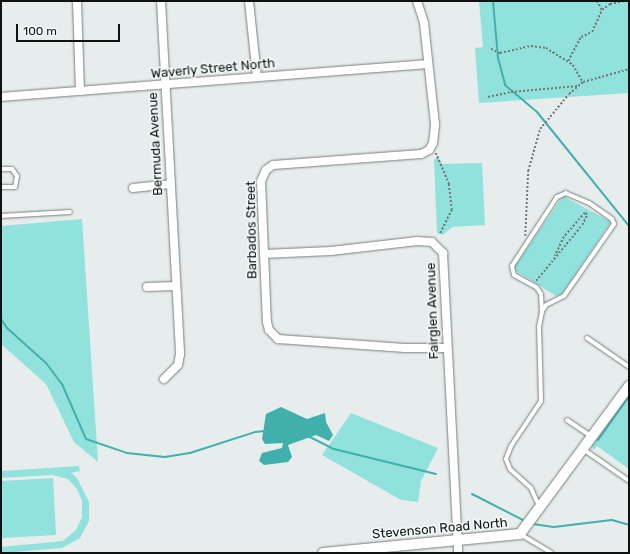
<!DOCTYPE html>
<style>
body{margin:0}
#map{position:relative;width:630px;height:554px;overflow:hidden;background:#e7eded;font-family:Rubik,sans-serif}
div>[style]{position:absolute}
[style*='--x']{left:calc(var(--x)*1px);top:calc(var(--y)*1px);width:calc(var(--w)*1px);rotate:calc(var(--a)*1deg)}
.green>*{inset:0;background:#91e1dd}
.water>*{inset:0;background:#41b0ad}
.stream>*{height:2px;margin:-1px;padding:0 1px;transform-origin:1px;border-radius:1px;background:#41b0ad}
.path>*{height:1.5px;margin-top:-0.75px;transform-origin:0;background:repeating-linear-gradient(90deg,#737777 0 2px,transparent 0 4px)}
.roads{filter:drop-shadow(0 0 1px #777d7c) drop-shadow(0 0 1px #777d7c)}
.service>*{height:4px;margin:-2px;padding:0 2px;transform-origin:2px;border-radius:2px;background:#fff}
.minor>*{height:8px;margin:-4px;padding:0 4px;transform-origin:4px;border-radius:4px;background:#fff}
.tertiary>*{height:10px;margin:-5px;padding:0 5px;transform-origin:5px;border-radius:5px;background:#fff}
span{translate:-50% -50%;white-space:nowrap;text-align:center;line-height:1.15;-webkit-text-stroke:3px #f4fbfa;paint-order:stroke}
.street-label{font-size:13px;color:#101212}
.frame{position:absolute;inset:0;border:2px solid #101212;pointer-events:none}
.scale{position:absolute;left:16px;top:24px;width:104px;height:18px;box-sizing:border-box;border:2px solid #101212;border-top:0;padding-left:5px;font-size:12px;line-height:14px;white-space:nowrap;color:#101212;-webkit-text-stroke:3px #f4fbfa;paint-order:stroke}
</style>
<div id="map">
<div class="green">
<i style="clip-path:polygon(479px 1px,629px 1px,629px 93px,479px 103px,475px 48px,483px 47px)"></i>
<i style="clip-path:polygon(438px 156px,442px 164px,482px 163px,485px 225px,452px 227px,443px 235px,437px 233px,434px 160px)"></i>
<i style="clip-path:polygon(563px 196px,611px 222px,562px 294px,556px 296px,513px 269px)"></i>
<i style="clip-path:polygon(82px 219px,98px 462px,74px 442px,46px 384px,1px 344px,1px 226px)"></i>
<i style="clip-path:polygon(629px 393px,629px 469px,597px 446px,594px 450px,591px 446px)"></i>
<i style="clip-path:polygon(351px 413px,438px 448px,421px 481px,418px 502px,401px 500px,322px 455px)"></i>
<i style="clip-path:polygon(79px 466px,80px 471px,71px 473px,77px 478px,89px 502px,89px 521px,80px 538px,62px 548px,1px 553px,1px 547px,63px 541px,76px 530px,82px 517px,82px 501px,77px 489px,68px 479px,52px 475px,1px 478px,1px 471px)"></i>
<i style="clip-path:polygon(53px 478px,56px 535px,1px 538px,1px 481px)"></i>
</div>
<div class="water">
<i style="clip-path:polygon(281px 407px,307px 419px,325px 413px,326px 422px,333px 435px,329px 441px,316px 435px,288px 445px,292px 457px,288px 462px,264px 465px,259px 461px,262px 453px,282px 448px,283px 443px,265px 444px,262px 439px,266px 414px)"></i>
</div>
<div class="stream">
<i style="--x:493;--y:1;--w:57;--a:85"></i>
<i style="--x:498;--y:58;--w:28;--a:75"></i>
<i style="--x:505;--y:85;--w:42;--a:40.2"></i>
<i style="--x:537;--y:112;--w:146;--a:51.1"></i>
<i style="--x:1;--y:319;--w:11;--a:56"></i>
<i style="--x:7;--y:328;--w:52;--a:41.9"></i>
<i style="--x:46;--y:363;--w:26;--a:53"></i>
<i style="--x:62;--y:384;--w:60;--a:66.4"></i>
<i style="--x:86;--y:439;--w:43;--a:18.9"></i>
<i style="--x:127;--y:453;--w:38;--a:6"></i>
<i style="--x:165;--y:457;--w:25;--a:-9"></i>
<i style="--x:190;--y:453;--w:68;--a:-17.9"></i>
<i style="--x:255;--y:432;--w:10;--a:-6"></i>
<i style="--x:308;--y:436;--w:29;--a:27"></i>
<i style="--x:334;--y:449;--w:105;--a:13.8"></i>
<i style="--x:598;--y:440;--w:54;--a:-54.8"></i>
<i style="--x:472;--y:494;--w:57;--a:27"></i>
<i style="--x:533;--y:524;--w:21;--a:8"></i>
<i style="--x:554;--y:527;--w:58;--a:-6.9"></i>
<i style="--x:612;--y:520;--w:18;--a:16"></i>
</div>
<div class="path">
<i style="--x:597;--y:1;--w:10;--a:61"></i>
<i style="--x:491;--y:49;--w:10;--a:24"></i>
<i style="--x:500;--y:53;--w:32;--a:-13"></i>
<i style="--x:531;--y:46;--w:15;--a:8"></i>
<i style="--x:546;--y:48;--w:32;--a:32"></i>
<i style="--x:573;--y:65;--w:20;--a:60"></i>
<i style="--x:568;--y:61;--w:27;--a:-62"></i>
<i style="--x:581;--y:37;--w:12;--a:-24"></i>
<i style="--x:592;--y:32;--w:24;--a:-66"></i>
<i style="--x:602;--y:10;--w:10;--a:-37"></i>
<i style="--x:610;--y:4;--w:14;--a:-12"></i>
<i style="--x:488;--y:97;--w:24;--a:-12"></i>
<i style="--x:511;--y:92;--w:67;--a:-5.1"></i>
<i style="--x:436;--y:153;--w:34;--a:67"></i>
<i style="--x:449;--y:184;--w:26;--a:83"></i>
<i style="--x:452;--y:210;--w:28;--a:116"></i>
<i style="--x:525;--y:236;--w:65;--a:-87.4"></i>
<i style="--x:528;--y:171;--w:44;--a:-74.1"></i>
<i style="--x:540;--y:129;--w:45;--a:-50.4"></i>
<i style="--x:569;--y:94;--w:18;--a:-41"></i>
<i style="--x:583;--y:82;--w:48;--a:-15.8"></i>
<i style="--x:536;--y:281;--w:72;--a:-50.6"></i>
<i style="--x:582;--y:225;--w:11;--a:-63"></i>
<i style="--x:587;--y:215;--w:3;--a:-135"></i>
<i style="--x:585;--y:213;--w:32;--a:131"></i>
<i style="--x:564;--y:237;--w:21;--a:115"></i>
</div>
<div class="roads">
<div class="service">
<i style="--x:1;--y:169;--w:11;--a:0"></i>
<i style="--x:12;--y:169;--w:9;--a:54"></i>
<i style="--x:17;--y:176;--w:11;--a:100"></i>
<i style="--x:15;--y:187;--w:14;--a:180"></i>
<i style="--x:1;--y:216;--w:69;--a:-3.3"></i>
<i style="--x:587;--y:338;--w:51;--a:34.6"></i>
<i style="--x:567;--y:420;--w:30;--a:34"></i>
<i style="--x:583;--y:449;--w:56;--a:34.8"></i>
<i style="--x:539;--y:506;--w:20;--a:-114"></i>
<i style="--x:531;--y:488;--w:28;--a:-138"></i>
<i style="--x:510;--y:469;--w:11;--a:-112"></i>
<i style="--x:506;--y:459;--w:14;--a:-69"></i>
<i style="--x:511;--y:446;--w:54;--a:-56.3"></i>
<i style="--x:541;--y:401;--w:74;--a:-91.5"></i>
<i style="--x:539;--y:327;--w:16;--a:-79"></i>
<i style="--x:542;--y:311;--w:7;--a:-56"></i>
<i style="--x:546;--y:305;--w:20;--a:-27"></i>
<i style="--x:564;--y:296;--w:88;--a:-55.2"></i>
<i style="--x:614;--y:224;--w:5;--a:-112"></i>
<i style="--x:612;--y:219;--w:28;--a:-145"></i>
<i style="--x:589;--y:203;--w:25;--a:-157"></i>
<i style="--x:566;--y:193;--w:10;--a:156"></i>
<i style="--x:557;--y:197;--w:82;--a:123.1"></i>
<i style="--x:512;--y:266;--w:9;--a:77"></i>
<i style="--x:514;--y:275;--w:26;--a:29"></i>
<i style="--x:537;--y:288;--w:7;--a:56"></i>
<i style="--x:541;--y:294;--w:17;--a:87"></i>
<i style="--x:520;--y:534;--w:37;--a:31"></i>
</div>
<div class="minor">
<i style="--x:77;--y:1;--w:90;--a:88.1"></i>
<i style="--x:161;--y:1;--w:354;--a:86.9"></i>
<i style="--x:180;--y:354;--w:11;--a:100"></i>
<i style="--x:178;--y:365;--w:20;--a:135"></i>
<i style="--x:249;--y:1;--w:76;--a:84"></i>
<i style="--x:417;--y:1;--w:23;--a:72"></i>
<i style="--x:424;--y:23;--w:103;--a:83.8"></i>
<i style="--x:435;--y:125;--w:18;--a:96"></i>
<i style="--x:433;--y:143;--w:8;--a:120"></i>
<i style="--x:429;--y:150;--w:9;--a:153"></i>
<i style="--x:421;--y:154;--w:148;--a:175.7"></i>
<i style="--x:273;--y:165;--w:9;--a:144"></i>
<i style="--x:266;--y:170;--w:12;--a:114"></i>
<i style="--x:261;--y:181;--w:141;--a:87.6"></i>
<i style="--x:267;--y:322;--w:8;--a:76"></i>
<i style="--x:269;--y:330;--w:13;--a:45"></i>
<i style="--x:278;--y:339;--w:127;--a:4.1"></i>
<i style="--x:405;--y:348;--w:42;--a:0"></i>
<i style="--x:1;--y:97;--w:428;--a:-4.4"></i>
<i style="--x:133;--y:188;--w:37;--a:-6"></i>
<i style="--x:264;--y:254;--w:67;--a:-2.6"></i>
<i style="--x:331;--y:251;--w:87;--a:-6.6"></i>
<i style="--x:417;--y:241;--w:15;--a:4"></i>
<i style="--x:432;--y:242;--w:16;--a:45"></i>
<i style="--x:443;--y:253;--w:300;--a:87.1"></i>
<i style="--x:147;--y:287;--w:29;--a:-2"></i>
</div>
<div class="tertiary">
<i style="--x:323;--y:553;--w:198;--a:-5.5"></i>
<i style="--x:520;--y:534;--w:184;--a:-53.6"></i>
</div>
</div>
<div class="street-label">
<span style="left:213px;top:69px;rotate:-5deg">Waverly Street North</span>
<span style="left:156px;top:144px;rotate:-93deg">Bermuda Avenue</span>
<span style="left:252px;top:230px;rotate:-91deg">Barbados Street</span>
<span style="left:433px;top:311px;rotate:-92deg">Fairglen Avenue</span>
<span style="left:440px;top:529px;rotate:-5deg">Stevenson Road North</span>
</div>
<div class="frame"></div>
<div class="scale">100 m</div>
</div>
